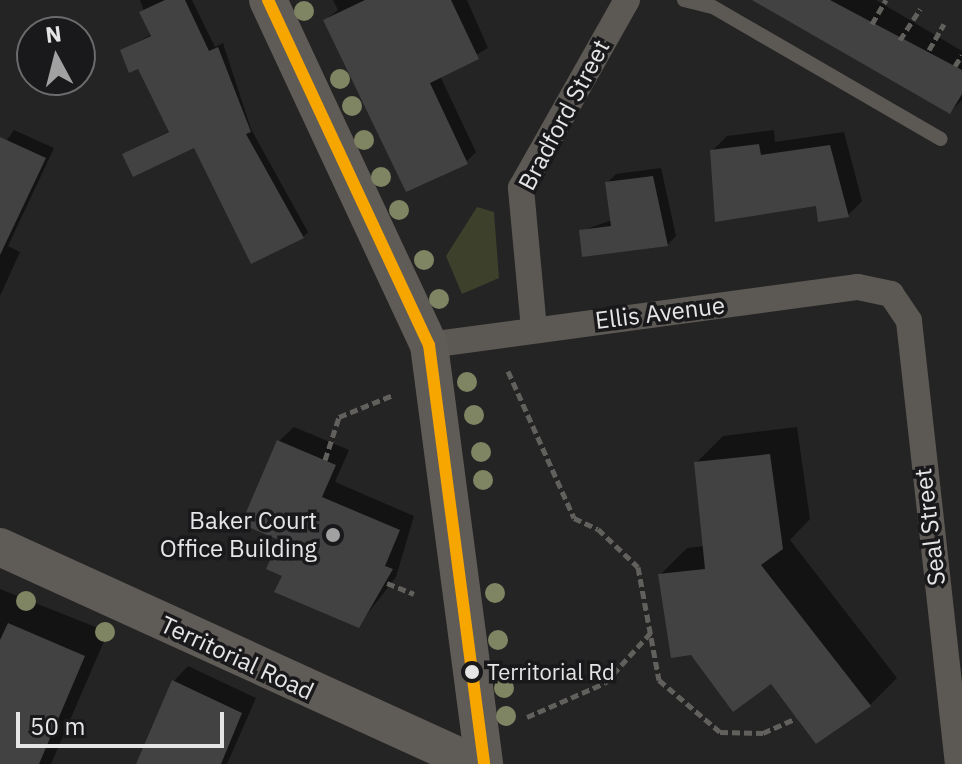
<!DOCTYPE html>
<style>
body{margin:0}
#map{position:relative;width:962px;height:764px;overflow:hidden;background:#242424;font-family:"IBM Plex Sans",sans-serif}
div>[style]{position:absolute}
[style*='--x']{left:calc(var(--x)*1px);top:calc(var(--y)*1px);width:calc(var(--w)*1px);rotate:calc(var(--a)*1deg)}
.green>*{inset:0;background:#3d412b}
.shadow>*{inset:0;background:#0007}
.building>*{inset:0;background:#424243}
.path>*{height:5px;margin-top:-2.5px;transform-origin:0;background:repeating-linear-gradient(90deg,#61605d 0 8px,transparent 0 12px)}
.lane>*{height:14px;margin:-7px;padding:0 7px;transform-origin:7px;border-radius:7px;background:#5c5954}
.street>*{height:26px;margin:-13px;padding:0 13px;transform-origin:13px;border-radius:13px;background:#5c5954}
.secondary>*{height:38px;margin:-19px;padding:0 19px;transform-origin:19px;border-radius:19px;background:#5f5b57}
.bus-1>*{height:12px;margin:-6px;padding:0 6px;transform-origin:6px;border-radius:6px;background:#f7a600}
.trees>*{width:20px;height:20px;margin:-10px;border-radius:50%;background:#7f8563}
.dots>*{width:22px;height:22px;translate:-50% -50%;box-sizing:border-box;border:4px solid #19191b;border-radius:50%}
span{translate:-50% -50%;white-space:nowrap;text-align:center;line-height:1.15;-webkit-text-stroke:7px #19191b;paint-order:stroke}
.bus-label{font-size:22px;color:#e5e5e6}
.left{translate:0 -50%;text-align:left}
.street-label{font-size:24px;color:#e5e5e6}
.poi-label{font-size:24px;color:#e5e5e6}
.right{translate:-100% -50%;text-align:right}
.north{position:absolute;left:16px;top:16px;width:80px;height:80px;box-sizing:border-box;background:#19191b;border:2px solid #6b6b6c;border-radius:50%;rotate:353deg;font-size:22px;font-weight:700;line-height:32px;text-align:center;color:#e5e5e6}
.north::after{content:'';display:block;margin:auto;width:28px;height:36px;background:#a1a1a2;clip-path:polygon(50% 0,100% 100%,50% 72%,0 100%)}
.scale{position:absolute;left:16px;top:712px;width:208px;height:36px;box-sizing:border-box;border:4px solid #e5e5e6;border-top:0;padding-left:10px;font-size:24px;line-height:28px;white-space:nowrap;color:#e5e5e6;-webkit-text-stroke:6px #19191b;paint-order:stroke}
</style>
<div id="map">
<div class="green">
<i style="clip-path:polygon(477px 207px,494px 212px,499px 278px,462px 294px,446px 256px)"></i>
</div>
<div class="shadow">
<i style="clip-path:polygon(140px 0,192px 0,215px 47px,223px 43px,251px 129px,308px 232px,303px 237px,195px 145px,125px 154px,171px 130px,139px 66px,122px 50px,152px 34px)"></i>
<i style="clip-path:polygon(333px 0,467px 0,488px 48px,440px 76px,476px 152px,466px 162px,325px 20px,338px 10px)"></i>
<i style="clip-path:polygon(756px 0,876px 0,962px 51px,962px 100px,950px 112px)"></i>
<i style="clip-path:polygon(32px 51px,32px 78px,23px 72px)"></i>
<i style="clip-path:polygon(35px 80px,62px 80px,52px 91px)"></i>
<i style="clip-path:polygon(14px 130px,54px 148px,8px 246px,20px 252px,0 296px,0 150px)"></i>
<i style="clip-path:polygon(774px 130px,775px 142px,844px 132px,862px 201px,848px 215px,712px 151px,727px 136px)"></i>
<i style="clip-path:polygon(661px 168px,676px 236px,667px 245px,581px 231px,612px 220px,607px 183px,616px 174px)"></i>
<i style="clip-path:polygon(294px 427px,349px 450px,335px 482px,414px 516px,396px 577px,358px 626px,284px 575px,279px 441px)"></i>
<i style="clip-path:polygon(797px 427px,810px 519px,790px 540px,897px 678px,870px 705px,771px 681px,660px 575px,687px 548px,704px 546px,696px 463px,723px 436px)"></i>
<i style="clip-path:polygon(0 589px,108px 632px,51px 764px,0 764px)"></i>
<i style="clip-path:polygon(188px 666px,256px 698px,227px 764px,139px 764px,174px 681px)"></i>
</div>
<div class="building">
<i style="clip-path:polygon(165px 0,185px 0,209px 51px,218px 47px,251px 132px,246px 134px,304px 238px,251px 264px,194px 148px,133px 177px,122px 154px,169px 132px,138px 69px,129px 73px,120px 50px,151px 36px,139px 12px)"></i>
<i style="clip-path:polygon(365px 0,451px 0,479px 59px,430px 83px,468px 164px,406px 192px,323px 20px)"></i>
<i style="clip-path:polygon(752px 0,830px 0,962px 70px,962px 94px,950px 114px)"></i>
<i style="clip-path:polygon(0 137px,46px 158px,0 255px)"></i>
<i style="clip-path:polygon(759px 144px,761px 155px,830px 145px,849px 217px,818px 222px,816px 206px,715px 222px,710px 150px)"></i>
<i style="clip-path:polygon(653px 176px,668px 246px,582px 257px,579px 230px,611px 226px,605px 182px)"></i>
<i style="clip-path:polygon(277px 440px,336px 465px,322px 497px,400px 530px,385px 566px,393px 569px,359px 628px,274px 592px,282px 576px,266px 569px,279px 540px,241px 524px)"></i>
<i style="clip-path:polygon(770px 454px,783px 549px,761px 565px,871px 706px,816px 744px,771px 684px,733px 712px,691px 655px,671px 658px,658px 574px,705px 569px,694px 462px)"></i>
<i style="clip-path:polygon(8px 623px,85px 656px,39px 764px,0 764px,0 640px)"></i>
<i style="clip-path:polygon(172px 680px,242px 713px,221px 764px,136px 764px)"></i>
</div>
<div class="path">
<i style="--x:872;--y:24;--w:28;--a:-60"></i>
<i style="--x:900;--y:40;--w:37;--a:-57"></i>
<i style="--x:929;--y:50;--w:30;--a:-60"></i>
<i style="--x:955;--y:66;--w:13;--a:-58"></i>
<i style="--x:508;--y:371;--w:161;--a:65.8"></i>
<i style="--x:574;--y:518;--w:26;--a:25"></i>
<i style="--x:598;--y:529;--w:55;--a:43.5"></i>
<i style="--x:638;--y:567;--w:115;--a:79.5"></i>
<i style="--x:659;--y:680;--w:80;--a:40.4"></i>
<i style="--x:720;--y:732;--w:43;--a:1.3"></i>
<i style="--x:763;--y:733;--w:36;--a:-24"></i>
<i style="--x:325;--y:460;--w:45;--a:-72"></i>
<i style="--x:339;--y:417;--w:58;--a:-22.2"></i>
<i style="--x:387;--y:583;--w:29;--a:22"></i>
<i style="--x:527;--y:717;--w:85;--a:-23.6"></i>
<i style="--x:605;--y:683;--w:72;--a:-47.8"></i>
</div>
<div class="lane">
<i style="--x:684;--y:0;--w:30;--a:14"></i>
<i style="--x:713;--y:7;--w:263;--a:30.1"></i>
</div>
<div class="street">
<i style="--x:534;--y:329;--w:142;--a:-95.3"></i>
<i style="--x:521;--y:188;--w:216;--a:-60.6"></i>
<i style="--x:429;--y:345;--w:433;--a:-7.7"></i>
<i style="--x:858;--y:287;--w:34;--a:12"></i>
<i style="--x:891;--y:294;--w:32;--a:56"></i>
<i style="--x:909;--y:321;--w:446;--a:83.7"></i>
</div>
<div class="secondary">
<i style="--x:268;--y:0;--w:381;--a:65"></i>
<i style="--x:429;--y:345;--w:423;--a:82.5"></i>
<i style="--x:0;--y:547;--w:523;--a:24.51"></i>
</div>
<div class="bus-1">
<i style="--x:268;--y:0;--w:381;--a:65"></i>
<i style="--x:429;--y:345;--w:423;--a:82.5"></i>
</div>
<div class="trees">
<i style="left:304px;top:11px"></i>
<i style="left:340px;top:79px"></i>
<i style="left:352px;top:106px"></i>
<i style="left:364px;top:140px"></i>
<i style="left:381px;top:177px"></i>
<i style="left:399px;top:210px"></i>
<i style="left:424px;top:260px"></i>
<i style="left:439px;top:299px"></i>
<i style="left:467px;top:382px"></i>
<i style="left:474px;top:415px"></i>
<i style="left:481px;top:452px"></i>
<i style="left:483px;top:480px"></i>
<i style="left:495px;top:593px"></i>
<i style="left:26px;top:601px"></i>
<i style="left:105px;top:632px"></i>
<i style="left:498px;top:640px"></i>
<i style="left:504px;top:688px"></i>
<i style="left:506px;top:716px"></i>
</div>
<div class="dots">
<i style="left:333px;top:535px;background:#a1a1a2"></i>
<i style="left:472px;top:672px;background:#e5e5e6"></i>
</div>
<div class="bus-label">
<span class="left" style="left:487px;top:672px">Territorial Rd</span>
</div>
<div class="street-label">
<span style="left:564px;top:115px;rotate:-62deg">Bradford Street</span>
<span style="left:660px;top:313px;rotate:-7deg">Ellis Avenue</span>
<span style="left:930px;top:527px;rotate:-97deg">Seal Street</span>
<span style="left:237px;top:658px;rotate:25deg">Territorial Road</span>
</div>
<div class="poi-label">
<span class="right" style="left:317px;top:535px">Baker Court<br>Office Building</span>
</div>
<div class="north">N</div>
<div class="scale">50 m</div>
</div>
